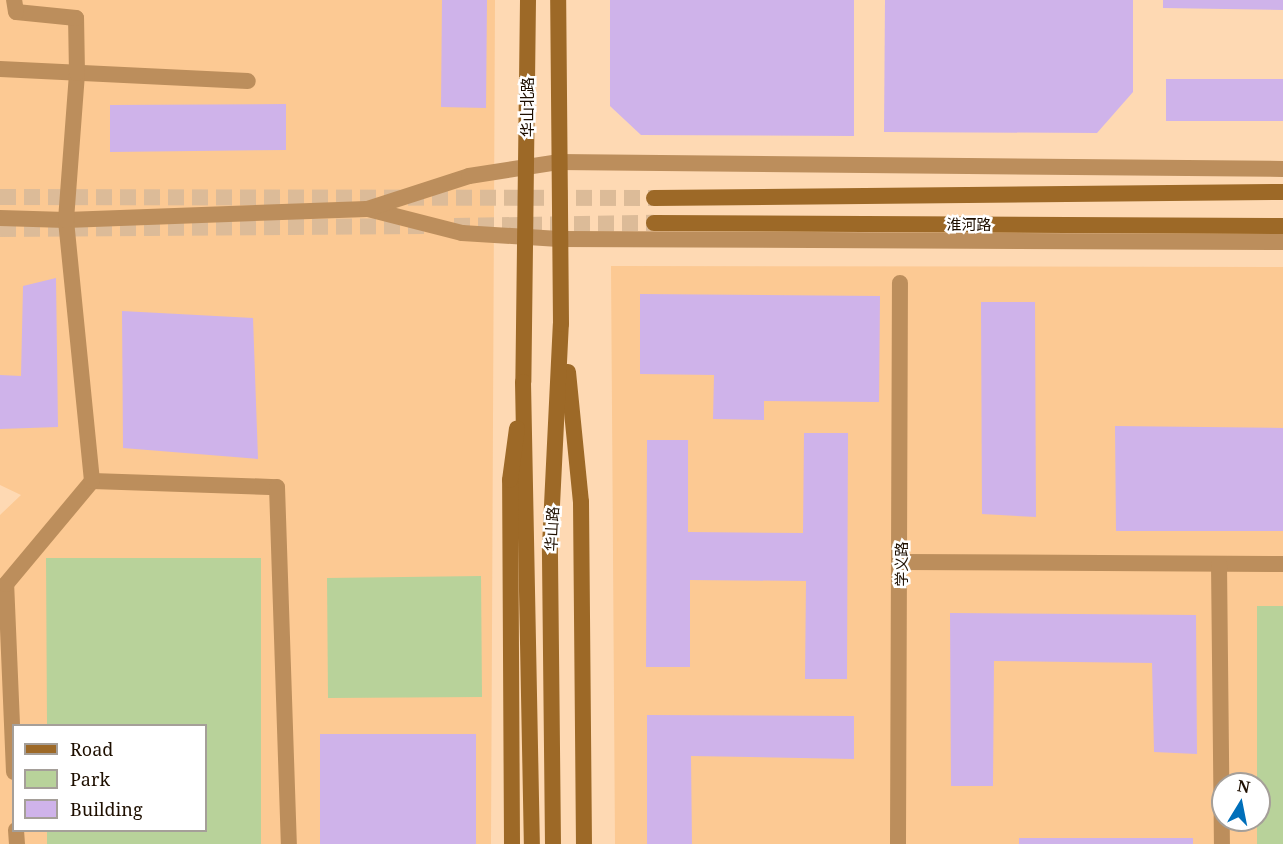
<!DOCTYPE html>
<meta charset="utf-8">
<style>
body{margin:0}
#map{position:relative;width:1283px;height:844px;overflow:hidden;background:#fed9b3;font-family:"Noto Serif","Noto Sans SC",serif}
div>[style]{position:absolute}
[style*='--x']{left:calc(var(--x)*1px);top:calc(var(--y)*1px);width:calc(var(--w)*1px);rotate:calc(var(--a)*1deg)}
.built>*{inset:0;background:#fcc993}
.green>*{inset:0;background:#b8d29a}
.building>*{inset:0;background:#cfb3ea}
.secondary-tunnel>*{height:16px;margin-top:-8px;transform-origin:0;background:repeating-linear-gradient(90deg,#dcbb98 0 16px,transparent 0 24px)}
.minor>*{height:16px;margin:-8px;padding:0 8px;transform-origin:8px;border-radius:8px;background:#bc8e5c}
.tertiary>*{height:16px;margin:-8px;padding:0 8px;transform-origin:8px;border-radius:8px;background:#bc8e5c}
.secondary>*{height:16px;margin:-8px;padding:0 8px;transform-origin:8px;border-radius:8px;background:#9d6927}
span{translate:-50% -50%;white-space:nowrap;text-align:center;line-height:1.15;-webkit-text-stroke:5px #fff;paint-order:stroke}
.street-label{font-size:15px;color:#1e0f00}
.legend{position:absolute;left:12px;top:724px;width:195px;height:108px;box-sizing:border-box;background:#fff;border:2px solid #a59f99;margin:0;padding:8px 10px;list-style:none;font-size:18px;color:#1e0f00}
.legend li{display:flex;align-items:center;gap:12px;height:30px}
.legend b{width:30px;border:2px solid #a59f99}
.north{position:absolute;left:1211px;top:772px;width:60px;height:60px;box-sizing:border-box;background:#fff;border:2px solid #a59f99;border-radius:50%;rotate:10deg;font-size:16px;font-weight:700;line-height:24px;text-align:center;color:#1e0f00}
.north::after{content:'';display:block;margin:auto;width:21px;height:27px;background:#006fba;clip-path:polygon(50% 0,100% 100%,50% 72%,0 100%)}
</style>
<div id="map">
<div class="built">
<i style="clip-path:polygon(evenodd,0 0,495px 0,491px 844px,0 844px,0 515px,21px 495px,0 485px,0 0,14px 726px,206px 726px,206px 830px,14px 830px,14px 726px)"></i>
<i style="clip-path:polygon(evenodd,611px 266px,1283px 267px,1283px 844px,615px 844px,611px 266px,1223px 784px,1259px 784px,1259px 820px,1223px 820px,1223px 784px)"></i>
</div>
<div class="green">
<i style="clip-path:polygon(46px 558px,261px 558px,261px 844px,47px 844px,47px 831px,206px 830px,206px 726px,47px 725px)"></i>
<i style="clip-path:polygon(481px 576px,482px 697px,328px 698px,327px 578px)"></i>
<i style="clip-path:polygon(1257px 606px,1283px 606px,1283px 844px,1257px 844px)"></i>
</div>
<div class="building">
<i style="clip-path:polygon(442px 0,487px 0,486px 108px,441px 107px)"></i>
<i style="clip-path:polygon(610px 0,854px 0,854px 136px,641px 135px,610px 106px)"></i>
<i style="clip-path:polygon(885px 0,1133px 0,1133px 92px,1097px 133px,884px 132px)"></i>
<i style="clip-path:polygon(1163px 0,1283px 0,1283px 10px,1163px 8px)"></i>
<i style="clip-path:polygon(1166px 79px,1283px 79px,1283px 121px,1166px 121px)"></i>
<i style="clip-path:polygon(286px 104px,286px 150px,110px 152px,110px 105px)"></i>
<i style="clip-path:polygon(56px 278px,58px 427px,0 429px,0 375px,21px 376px,23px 286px)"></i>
<i style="clip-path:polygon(640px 294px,880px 296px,879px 402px,764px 401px,764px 420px,713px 419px,714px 375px,640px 374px)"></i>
<i style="clip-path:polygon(981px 302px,1035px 302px,1036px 517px,982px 514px)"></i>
<i style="clip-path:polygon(122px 311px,253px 318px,258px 459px,123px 448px)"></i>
<i style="clip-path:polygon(1115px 426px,1283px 428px,1283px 531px,1116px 531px)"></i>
<i style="clip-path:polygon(804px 433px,848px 433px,847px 679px,805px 679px,806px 581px,690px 580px,690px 667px,646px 667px,647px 440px,688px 440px,688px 532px,803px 533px)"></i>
<i style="clip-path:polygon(950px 613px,1196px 615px,1197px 754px,1154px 752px,1152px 663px,994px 661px,993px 786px,951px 786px)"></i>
<i style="clip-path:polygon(647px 715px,854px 716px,854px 759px,691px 756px,692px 844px,647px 844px)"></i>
<i style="clip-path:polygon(320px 734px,476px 734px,476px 844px,320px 844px)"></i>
<i style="clip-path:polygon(1019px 838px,1193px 838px,1193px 844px,1019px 844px)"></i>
</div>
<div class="secondary-tunnel">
<i style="--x:0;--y:197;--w:654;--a:0.09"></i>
<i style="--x:454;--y:226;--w:200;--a:-0.9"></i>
<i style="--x:0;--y:229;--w:425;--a:-0.4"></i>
</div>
<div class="minor">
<i style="--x:0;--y:69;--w:248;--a:2.8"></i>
<i style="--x:368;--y:209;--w:97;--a:14.3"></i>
<i style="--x:462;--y:233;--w:97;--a:3.5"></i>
<i style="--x:0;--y:218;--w:66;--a:1.7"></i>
<i style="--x:66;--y:220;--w:301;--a:-2.1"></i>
<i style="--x:367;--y:209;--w:107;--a:-17.9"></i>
<i style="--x:469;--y:176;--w:90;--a:-8.9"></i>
<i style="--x:92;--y:481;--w:185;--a:1.9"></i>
<i style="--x:277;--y:487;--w:357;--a:88.1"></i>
<i style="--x:902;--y:562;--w:381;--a:0.3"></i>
<i style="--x:1219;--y:564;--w:280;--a:89.4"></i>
<i style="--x:14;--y:772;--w:188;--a:-92.4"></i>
<i style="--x:6;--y:584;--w:134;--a:-50.1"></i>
<i style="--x:92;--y:481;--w:262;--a:-95.7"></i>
<i style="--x:66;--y:220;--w:147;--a:-85.7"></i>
<i style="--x:77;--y:73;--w:55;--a:-91"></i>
<i style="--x:76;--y:18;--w:60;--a:-174.3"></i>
<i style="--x:16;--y:12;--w:12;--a:-99"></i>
<i style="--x:16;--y:830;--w:14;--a:86"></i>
<i style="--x:898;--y:844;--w:561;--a:-89.8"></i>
</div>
<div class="tertiary">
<i style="--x:558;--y:162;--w:725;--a:0.55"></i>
<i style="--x:559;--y:239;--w:724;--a:0.24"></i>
</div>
<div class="secondary">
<i style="--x:528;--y:0;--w:382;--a:90.7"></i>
<i style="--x:523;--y:382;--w:462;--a:88.9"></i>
<i style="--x:654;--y:198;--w:629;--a:-0.55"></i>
<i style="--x:654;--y:223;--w:629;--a:0.27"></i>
<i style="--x:568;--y:372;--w:131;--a:84.3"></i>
<i style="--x:581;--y:502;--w:342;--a:89.5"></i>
<i style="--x:512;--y:844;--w:364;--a:-90.3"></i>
<i style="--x:510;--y:480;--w:52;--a:-82.3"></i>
<i style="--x:553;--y:844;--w:298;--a:-90.6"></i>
<i style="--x:550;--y:546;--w:222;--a:-87.2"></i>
<i style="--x:561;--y:324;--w:324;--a:-90.5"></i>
</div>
<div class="street-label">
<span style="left:528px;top:107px;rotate:-90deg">华山北路</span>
<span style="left:969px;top:225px">淮河路</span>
<span style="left:552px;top:529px;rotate:-87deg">华山路</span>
<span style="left:902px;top:564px;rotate:-90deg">学义路</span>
</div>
<ul class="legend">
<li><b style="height:8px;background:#9d6927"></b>Road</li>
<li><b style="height:16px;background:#b8d29a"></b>Park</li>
<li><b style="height:16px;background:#cfb3ea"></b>Building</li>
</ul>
<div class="north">N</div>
</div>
